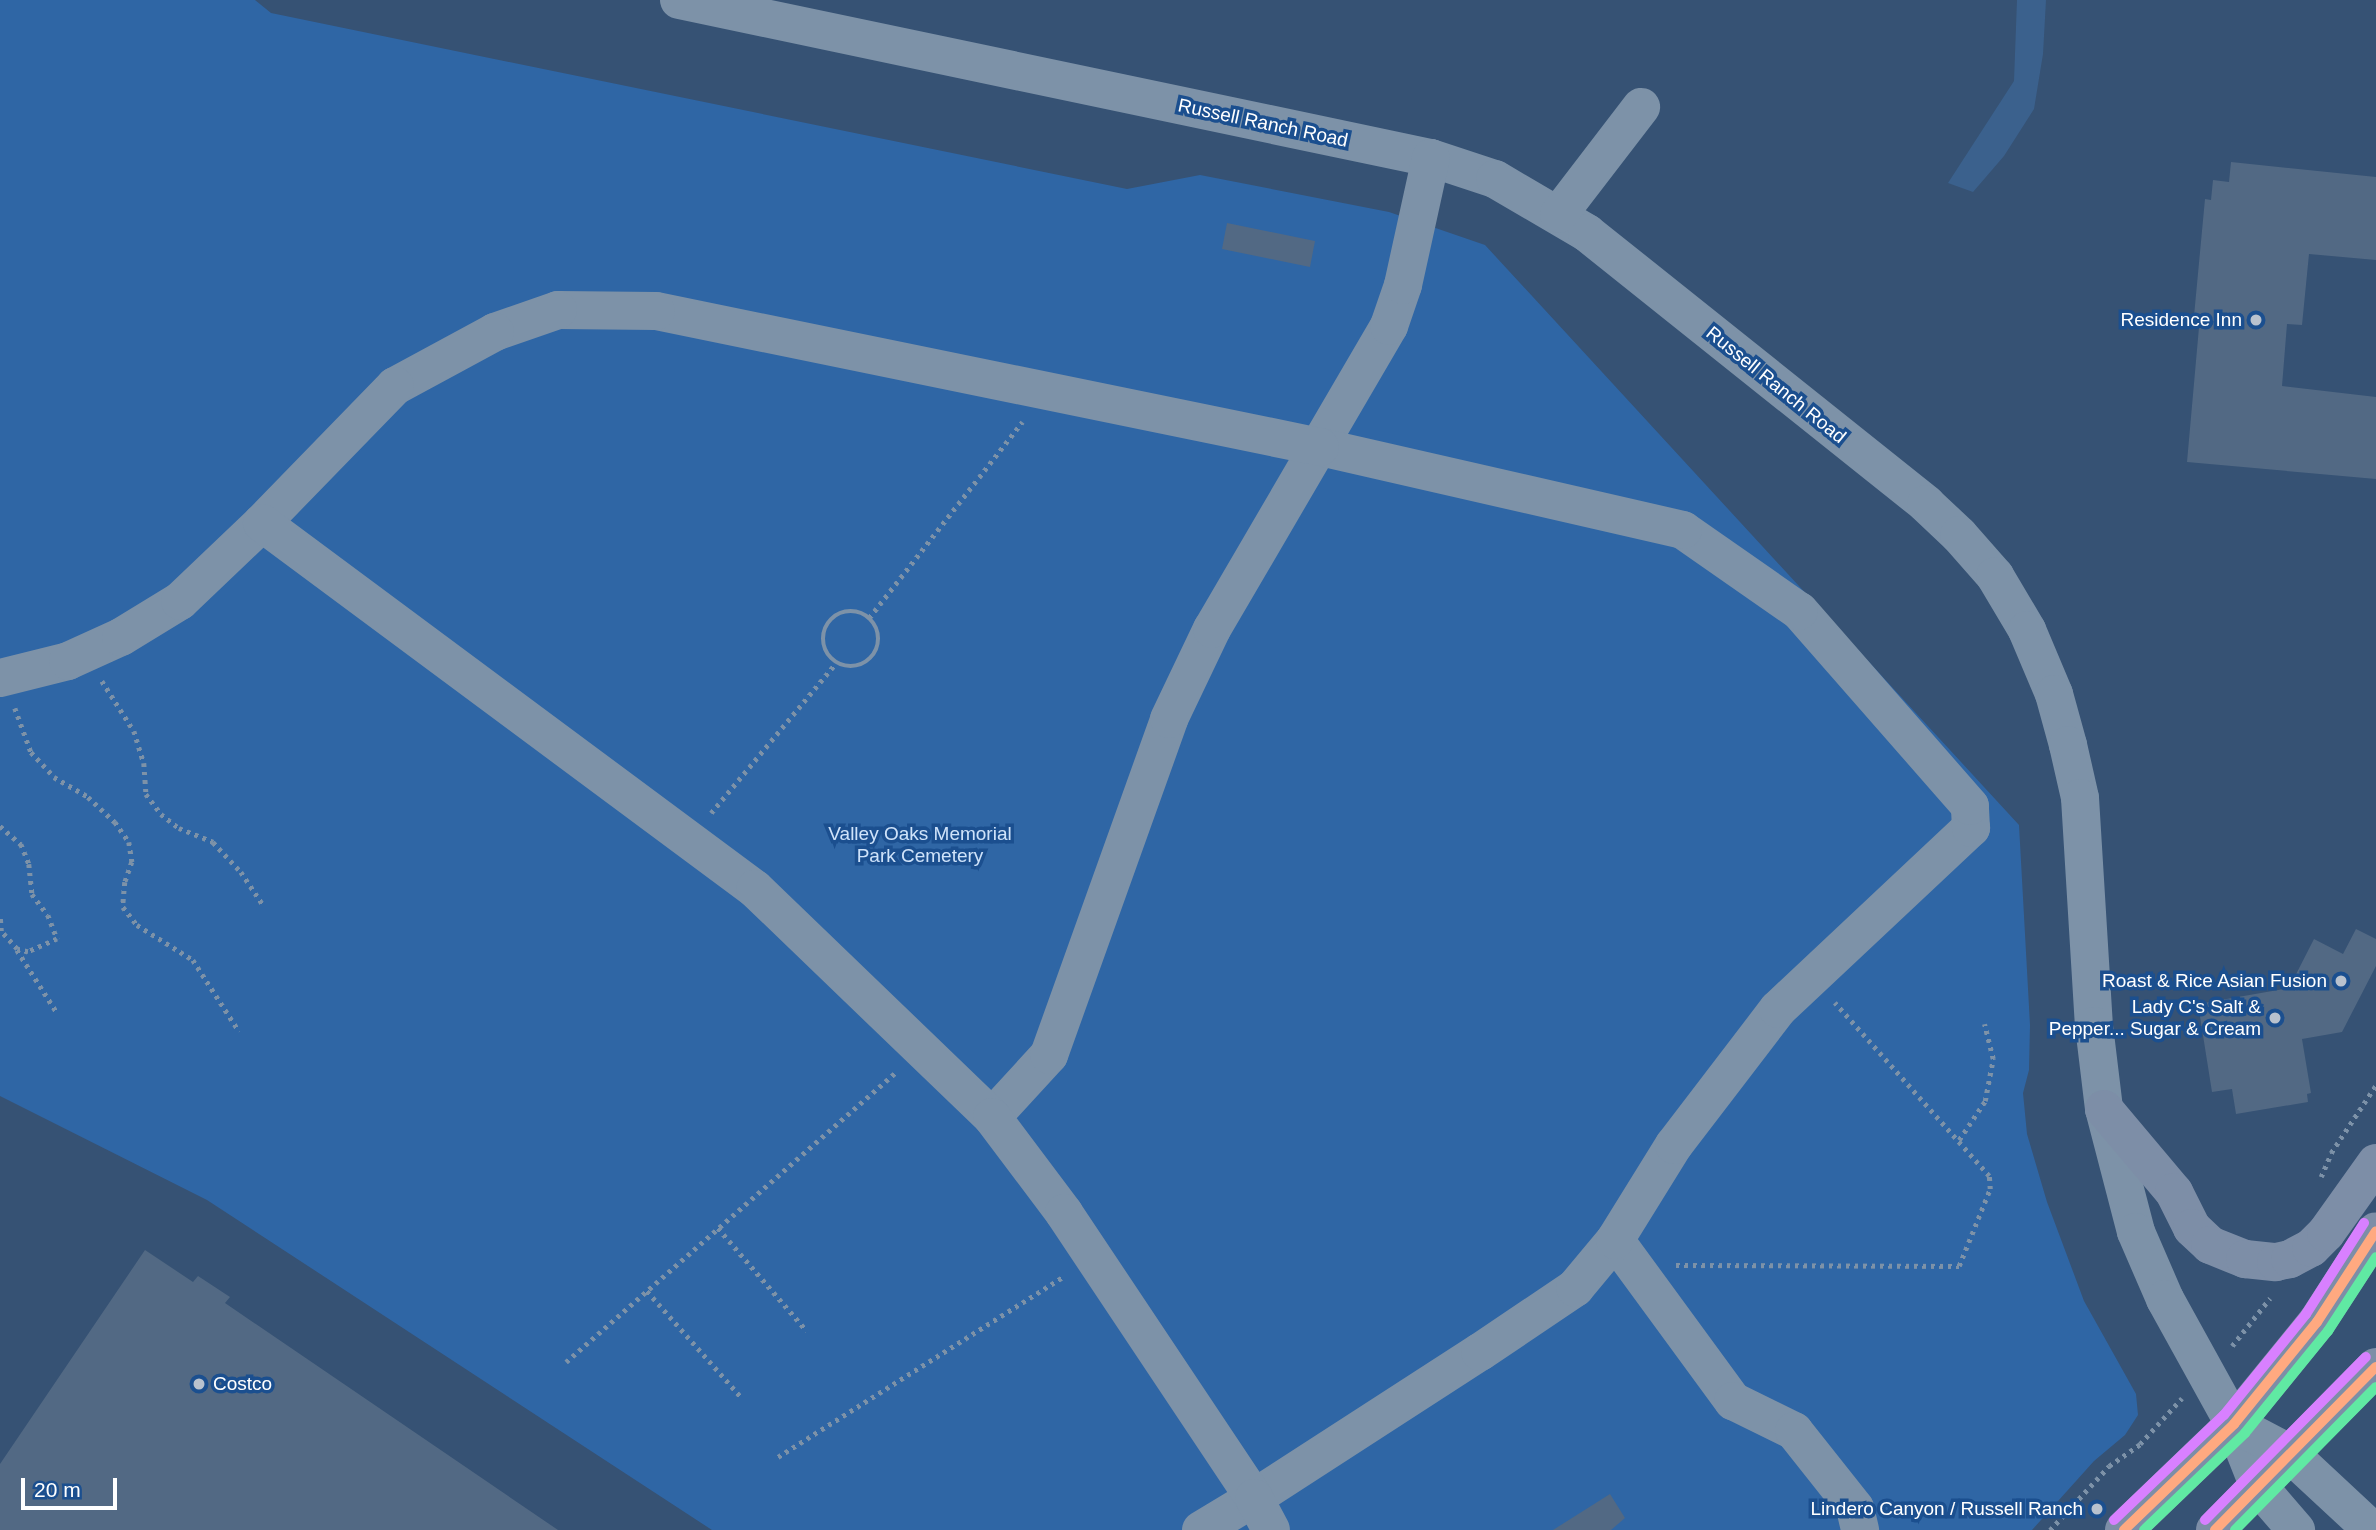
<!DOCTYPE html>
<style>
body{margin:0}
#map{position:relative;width:2376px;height:1530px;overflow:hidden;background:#365274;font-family:Arial,sans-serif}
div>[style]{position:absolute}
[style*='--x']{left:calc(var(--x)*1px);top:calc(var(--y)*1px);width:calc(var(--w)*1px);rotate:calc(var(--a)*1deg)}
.green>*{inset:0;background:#2f66a5}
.water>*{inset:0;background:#3b618d}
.building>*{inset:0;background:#526984}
.path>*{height:4.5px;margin-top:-2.25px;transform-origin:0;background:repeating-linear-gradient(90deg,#7d92a8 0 3.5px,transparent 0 8.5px)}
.path>.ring{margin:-2.25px;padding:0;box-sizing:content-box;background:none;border:4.5px solid #7d92a8;border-radius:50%}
.minor>*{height:38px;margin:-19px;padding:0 19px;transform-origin:19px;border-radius:19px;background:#7d92a8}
.major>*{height:38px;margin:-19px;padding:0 19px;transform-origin:19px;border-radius:19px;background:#7d8ea7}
.bus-1>*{height:10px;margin:-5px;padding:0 5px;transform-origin:5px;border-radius:5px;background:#ffa980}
.bus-2>*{height:10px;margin:-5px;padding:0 5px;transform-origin:5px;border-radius:5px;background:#60e9a3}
.bus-3>*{height:10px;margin:-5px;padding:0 5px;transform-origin:5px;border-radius:5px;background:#d880ff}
.dots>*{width:19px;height:19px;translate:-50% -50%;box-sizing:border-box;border:4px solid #1b4f8f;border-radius:50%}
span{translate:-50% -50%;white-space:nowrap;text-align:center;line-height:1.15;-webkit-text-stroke:7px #1b4f8f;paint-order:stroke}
.street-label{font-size:19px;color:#fff}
.poi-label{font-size:19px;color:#fff}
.right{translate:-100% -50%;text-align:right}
.left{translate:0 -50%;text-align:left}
.park-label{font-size:19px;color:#cfe3fa}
.scale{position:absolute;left:21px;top:1478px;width:96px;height:32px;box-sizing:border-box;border:4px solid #fff;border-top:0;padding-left:9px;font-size:21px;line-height:24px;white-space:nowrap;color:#fff;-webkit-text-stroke:5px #1b4f8f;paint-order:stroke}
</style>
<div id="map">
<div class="green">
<i style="clip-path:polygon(0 0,255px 0,271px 13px,1127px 189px,1200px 175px,1389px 212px,1485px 245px,2019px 825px,2030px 1025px,2029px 1070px,2023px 1093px,2027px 1134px,2047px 1202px,2084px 1301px,2136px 1394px,2138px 1415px,2125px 1435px,2094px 1461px,2032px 1530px,712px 1530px,207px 1200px,0 1096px)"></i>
</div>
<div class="water">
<i style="clip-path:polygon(2017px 0,2046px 0,2043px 54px,2034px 109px,2004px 156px,1973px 192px,1948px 183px,2014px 81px)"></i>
</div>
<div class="building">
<i style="clip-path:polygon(2231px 162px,2376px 177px,2376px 260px,2309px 254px,2302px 325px,2287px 324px,2282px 386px,2376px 397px,2376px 479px,2187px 462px,2200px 316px,2194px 316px,2205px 199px,2211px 200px,2213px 180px,2229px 182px)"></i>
<i style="clip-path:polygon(1227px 223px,1315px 241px,1310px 267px,1222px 249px)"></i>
<i style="clip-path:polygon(2356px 929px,2376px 939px,2376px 966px,2342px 1032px,2302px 1039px,2311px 1093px,2307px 1094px,2308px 1102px,2236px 1114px,2232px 1089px,2212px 1092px,2198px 1004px,2289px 988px,2314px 939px,2343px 954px)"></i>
<i style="clip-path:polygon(145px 1250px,193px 1282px,198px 1276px,230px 1297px,225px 1303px,558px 1530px,0 1530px,0 1464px)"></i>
<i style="clip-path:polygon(1610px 1494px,1625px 1518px,1611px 1530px,1553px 1530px)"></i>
</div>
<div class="path">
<i class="ring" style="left:823px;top:611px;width:51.5px;height:51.5px"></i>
<i style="--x:869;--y:618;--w:249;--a:-52"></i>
<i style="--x:102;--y:681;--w:59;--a:57.4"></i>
<i style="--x:134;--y:731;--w:34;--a:73"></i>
<i style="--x:144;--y:763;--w:31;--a:86"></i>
<i style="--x:146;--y:794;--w:25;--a:53"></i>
<i style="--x:161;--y:814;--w:23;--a:38"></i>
<i style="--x:179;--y:828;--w:37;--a:22"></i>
<i style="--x:213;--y:842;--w:41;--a:47"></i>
<i style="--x:241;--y:872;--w:40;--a:56"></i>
<i style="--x:15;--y:708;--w:47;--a:70"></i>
<i style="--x:31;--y:752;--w:34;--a:47"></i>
<i style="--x:54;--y:777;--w:39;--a:30"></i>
<i style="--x:88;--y:797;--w:37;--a:43"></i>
<i style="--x:115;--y:822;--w:24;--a:55"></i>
<i style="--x:129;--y:842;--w:20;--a:81"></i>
<i style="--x:132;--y:862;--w:21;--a:109"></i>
<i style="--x:125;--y:882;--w:25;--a:95"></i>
<i style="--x:123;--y:907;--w:23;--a:52"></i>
<i style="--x:137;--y:925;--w:66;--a:32"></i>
<i style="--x:193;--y:960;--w:85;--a:57.1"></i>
<i style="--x:711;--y:813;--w:195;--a:-50.2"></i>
<i style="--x:0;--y:826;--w:28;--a:41"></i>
<i style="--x:21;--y:844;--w:22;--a:68"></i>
<i style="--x:29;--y:864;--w:30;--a:84"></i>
<i style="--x:32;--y:894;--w:26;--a:53"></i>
<i style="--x:48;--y:915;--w:26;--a:69"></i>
<i style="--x:57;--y:939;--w:32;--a:156"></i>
<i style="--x:28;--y:952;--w:11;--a:-165"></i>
<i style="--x:17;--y:949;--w:24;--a:-132"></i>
<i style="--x:1;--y:931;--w:13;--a:-94"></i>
<i style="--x:17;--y:950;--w:72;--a:57.4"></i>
<i style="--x:1959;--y:1140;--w:47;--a:-56.3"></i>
<i style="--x:1985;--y:1101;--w:43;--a:-79.2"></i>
<i style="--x:1993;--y:1059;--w:36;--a:-104"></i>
<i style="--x:2321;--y:1177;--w:26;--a:-67"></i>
<i style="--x:2331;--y:1153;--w:82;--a:-56.5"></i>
<i style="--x:718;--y:1228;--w:136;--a:49.2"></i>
<i style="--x:1676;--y:1265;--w:283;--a:0.2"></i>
<i style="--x:1959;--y:1266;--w:83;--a:-68.1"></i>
<i style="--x:1990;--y:1189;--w:13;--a:-94"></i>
<i style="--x:1989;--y:1176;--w:232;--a:-131.7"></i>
<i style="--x:647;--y:1291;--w:144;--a:48.4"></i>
<i style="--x:2232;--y:1346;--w:61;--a:-51.6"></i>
<i style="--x:566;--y:1362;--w:441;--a:-41.3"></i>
<i style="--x:778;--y:1457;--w:338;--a:-32.3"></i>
<i style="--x:2050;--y:1530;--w:87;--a:-47.3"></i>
<i style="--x:2109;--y:1466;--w:38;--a:-35"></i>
<i style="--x:2140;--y:1444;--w:62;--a:-47.6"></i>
</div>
<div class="minor">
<i style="--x:679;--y:0;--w:768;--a:11.87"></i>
<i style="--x:1431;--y:158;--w:67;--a:18.2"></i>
<i style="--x:1495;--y:179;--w:107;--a:30.4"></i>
<i style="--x:1587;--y:233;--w:434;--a:38.6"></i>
<i style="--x:1926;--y:504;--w:45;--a:43.2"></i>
<i style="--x:1959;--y:535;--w:55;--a:48.7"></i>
<i style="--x:1995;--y:576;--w:63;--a:59.3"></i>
<i style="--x:2027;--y:630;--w:69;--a:67.1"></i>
<i style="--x:2054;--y:694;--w:53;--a:74.6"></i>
<i style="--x:2068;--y:745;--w:54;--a:77.2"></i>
<i style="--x:2080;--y:798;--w:228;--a:86.5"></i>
<i style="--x:2094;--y:1026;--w:84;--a:83.1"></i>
<i style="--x:2104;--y:1109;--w:127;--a:75.4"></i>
<i style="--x:2136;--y:1232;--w:73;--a:66.6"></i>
<i style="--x:2165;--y:1299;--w:143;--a:61.1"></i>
<i style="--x:2234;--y:1424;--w:68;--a:68.4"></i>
<i style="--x:2259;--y:1487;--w:57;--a:49.3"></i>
<i style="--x:1559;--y:214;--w:135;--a:-52.5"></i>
<i style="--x:0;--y:678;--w:70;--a:-14"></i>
<i style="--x:68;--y:661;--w:58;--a:-24.4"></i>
<i style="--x:121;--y:637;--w:69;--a:-31.4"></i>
<i style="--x:180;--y:601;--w:113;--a:-43.6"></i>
<i style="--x:992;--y:1117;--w:84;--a:-47.4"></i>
<i style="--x:1049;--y:1055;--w:357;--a:-70.3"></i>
<i style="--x:1169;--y:719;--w:100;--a:-64.5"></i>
<i style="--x:1212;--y:629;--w:351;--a:-59.7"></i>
<i style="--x:1389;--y:326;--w:43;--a:-71.1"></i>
<i style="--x:1403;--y:285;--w:130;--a:-77.6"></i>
<i style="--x:1615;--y:1240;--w:200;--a:53.8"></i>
<i style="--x:1733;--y:1401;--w:68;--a:26.2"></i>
<i style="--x:1794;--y:1431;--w:98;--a:51.6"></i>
<i style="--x:1855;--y:1508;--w:23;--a:77"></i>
<i style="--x:2234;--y:1424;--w:62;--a:27.8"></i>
<i style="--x:2289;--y:1453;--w:113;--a:42.9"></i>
<i style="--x:1201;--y:1530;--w:62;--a:-31.1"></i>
<i style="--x:1254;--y:1498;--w:269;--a:-32.9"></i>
<i style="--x:1480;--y:1352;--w:115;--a:-34"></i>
<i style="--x:1575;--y:1288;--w:62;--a:-50.2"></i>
<i style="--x:1615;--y:1240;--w:112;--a:-58.2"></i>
<i style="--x:1674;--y:1145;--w:171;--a:-52.6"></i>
<i style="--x:1778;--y:1009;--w:265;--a:-43.2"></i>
<i style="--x:1971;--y:828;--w:22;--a:-93"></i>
<i style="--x:1970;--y:806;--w:259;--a:-131.2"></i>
<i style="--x:1799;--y:611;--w:141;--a:-145.1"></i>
<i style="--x:1683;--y:530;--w:372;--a:-167.1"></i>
<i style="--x:1320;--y:447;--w:678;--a:-168.42"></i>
<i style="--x:656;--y:311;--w:98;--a:-179.4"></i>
<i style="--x:558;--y:310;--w:67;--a:160.8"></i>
<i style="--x:495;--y:332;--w:114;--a:151.6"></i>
<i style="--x:395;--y:386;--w:191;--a:134.2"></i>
<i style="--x:262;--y:523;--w:614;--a:36.59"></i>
<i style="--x:755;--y:889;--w:329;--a:43.9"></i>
<i style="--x:992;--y:1117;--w:120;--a:53.1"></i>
<i style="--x:1064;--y:1213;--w:343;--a:56.3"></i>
<i style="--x:1254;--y:1498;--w:36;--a:62"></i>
</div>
<div class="major">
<i style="--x:2104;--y:1109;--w:109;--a:49.9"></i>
<i style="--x:2174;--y:1192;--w:40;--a:63.4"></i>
<i style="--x:2192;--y:1228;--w:25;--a:43"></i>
<i style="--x:2210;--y:1245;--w:38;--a:22"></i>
<i style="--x:2245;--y:1259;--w:31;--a:6"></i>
<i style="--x:2276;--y:1262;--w:14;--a:-12"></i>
<i style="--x:2290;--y:1259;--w:24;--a:-28"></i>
<i style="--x:2311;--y:1248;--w:21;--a:-45"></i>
<i style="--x:2326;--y:1233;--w:86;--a:-54.5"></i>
<i style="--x:2124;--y:1530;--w:153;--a:-43.9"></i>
<i style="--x:2234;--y:1424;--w:132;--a:-50.9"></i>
<i style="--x:2317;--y:1322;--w:108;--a:-57"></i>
<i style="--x:2215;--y:1530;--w:229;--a:-45.4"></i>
</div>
<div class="bus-1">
<i style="--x:2124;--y:1530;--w:153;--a:-43.9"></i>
<i style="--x:2234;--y:1424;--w:132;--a:-50.9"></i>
<i style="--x:2317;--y:1322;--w:108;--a:-57"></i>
<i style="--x:2215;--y:1530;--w:229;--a:-45.4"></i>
</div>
<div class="bus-2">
<i style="--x:2144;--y:1530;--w:140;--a:-43.8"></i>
<i style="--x:2245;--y:1433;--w:132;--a:-50.9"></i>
<i style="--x:2328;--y:1331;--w:88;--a:-57"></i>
<i style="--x:2235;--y:1530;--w:201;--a:-45.4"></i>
</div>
<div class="bus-3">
<i style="--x:2114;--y:1520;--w:152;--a:-43.7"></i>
<i style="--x:2224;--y:1415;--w:130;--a:-50.9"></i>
<i style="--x:2306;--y:1314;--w:108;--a:-57.5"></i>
<i style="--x:2205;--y:1520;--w:229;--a:-45.4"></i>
</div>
<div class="dots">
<i style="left:2256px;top:320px;background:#b9c2ce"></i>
<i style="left:2341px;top:981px;background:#b9c2ce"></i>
<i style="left:2275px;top:1018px;background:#b9c2ce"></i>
<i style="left:199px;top:1384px;background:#b9c2ce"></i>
<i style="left:2097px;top:1509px;background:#b9c2ce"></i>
</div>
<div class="street-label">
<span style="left:1263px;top:123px;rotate:12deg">Russell Ranch Road</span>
<span style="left:1776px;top:385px;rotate:39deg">Russell Ranch Road</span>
</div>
<div class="poi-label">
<span class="right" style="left:2242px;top:320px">Residence Inn</span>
<span class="right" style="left:2327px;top:981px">Roast &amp; Rice Asian Fusion</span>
<span class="right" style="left:2261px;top:1018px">Lady C's Salt &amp;<br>Pepper... Sugar &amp; Cream</span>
<span class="left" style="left:213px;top:1384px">Costco</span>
<span class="right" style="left:2083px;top:1509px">Lindero Canyon / Russell Ranch</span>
</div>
<div class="park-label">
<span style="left:920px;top:845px">Valley Oaks Memorial<br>Park Cemetery</span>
</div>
<div class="scale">20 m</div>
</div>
